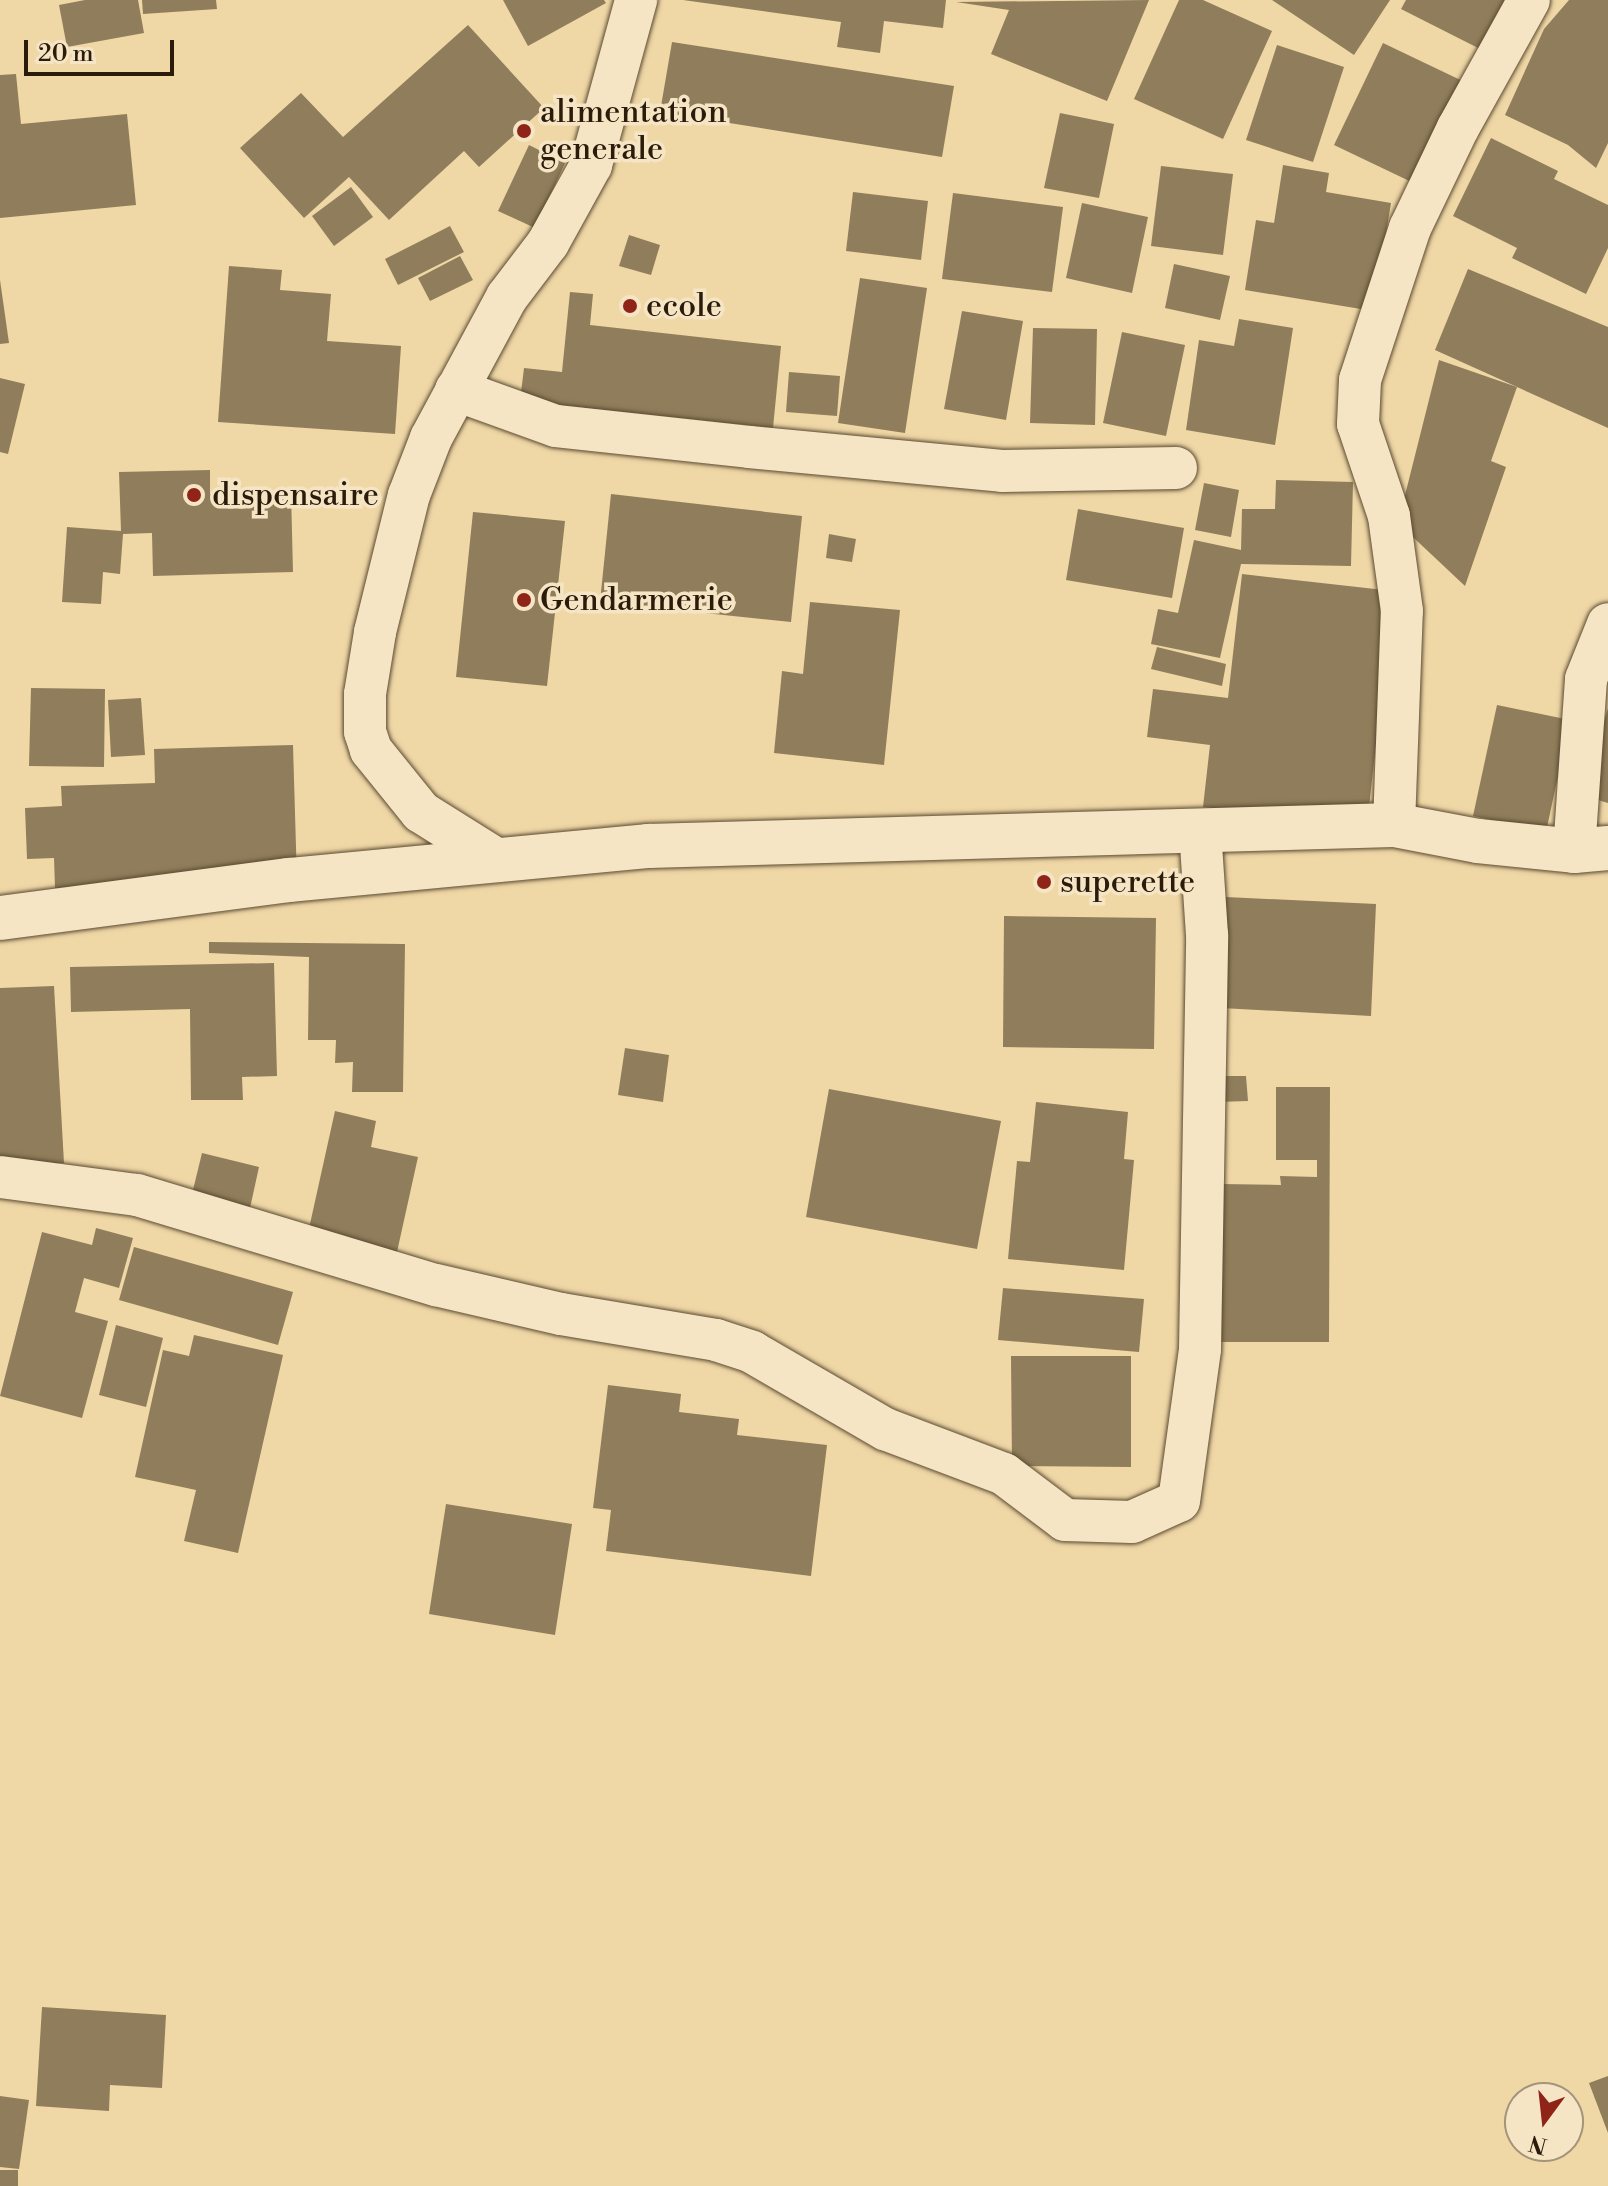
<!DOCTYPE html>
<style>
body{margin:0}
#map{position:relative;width:1608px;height:2186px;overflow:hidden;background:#efd7a6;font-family:"Libre Bodoni",serif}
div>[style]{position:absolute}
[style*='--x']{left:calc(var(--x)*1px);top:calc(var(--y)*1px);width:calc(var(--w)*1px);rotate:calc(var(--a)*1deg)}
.building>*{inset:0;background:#907d5b}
.roads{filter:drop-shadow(0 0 2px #5b4a31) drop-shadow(0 0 2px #5b4a31)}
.street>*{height:42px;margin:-21px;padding:0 21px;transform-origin:21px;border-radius:21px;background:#f5e5c5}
.secondary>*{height:44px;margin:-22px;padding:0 22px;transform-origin:22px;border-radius:22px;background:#f5e5c5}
.dots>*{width:22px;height:22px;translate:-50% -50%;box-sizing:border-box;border:4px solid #f5e5c5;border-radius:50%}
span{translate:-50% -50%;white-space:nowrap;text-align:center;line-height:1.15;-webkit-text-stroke:7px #f5e5c5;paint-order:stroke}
.poi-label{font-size:32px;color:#2a1b0a}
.left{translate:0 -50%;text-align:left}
.north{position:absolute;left:1504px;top:2082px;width:80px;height:80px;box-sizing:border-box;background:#f5e5c5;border:2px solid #a4947a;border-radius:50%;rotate:195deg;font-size:22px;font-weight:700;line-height:32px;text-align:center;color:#2a1b0a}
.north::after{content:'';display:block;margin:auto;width:28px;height:36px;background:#8f2418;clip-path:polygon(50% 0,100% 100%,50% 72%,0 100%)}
.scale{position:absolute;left:24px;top:40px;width:150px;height:36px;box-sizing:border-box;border:4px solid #2a1b0a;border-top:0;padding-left:10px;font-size:24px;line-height:28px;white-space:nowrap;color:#2a1b0a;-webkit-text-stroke:6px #f5e5c5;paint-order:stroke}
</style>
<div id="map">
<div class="building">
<i style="clip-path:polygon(85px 0,138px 0,144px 33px,67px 47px,59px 5px)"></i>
<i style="clip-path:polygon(142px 0,216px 0,217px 9px,143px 14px)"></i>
<i style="clip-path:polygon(503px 0,604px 0,606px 3px,528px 46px)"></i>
<i style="clip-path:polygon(683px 0,946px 0,943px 28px,884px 21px,880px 53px,837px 47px,841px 22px)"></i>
<i style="clip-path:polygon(1149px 0,1107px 101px,991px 54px,1009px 10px,956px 2px)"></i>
<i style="clip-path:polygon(1179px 0,1203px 0,1272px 31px,1223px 139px,1134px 99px)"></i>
<i style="clip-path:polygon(1272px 0,1390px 0,1354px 55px)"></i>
<i style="clip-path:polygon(1406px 0,1511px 0,1486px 52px,1401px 9px)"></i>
<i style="clip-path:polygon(1569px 0,1608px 0,1608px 143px,1596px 168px,1568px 145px,1505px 115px,1544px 29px)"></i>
<i style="clip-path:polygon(468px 25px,544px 108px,479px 167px,464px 151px,389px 220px,349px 177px,304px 218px,240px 148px,301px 93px,343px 137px)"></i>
<i style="clip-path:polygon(672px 42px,954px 86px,942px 157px,660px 112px)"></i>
<i style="clip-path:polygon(1383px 43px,1473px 86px,1424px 188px,1334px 145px)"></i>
<i style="clip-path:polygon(1277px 45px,1344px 67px,1313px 162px,1246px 140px)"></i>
<i style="clip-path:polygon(16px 74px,21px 124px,127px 114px,136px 205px,0 218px,0 75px)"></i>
<i style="clip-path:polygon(1060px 113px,1114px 124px,1099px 198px,1044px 188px)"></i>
<i style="clip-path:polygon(1491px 138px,1558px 171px,1554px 179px,1608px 205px,1608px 248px,1586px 294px,1512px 258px,1517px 248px,1453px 216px)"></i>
<i style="clip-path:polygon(529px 145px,565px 163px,535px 228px,498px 211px)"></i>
<i style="clip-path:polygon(1283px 165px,1329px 173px,1326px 192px,1391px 203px,1373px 311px,1245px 290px,1256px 220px,1274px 223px)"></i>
<i style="clip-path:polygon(1161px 166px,1233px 174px,1223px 255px,1151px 246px)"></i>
<i style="clip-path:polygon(351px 187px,373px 217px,334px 246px,312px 216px)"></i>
<i style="clip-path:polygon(853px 192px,928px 201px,921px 260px,846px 251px)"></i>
<i style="clip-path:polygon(953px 193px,1063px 207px,1052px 292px,942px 279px)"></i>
<i style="clip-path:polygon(1082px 203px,1148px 217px,1132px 293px,1066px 278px)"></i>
<i style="clip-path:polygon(450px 226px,464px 252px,398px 285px,385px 259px)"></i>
<i style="clip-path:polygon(629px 235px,660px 245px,651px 275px,619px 266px)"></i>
<i style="clip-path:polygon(460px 256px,473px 280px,430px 301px,418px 278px)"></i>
<i style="clip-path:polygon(1174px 264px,1230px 276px,1220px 320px,1165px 308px)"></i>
<i style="clip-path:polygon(229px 266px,282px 270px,280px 290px,331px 294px,327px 341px,401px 346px,395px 434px,218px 422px)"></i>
<i style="clip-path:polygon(1468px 269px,1608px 327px,1608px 428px,1435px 350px)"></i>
<i style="clip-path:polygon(860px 278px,927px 288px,905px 433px,838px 423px)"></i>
<i style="clip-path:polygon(0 280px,9px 343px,0 344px)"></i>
<i style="clip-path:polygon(570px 292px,593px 294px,590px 325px,781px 346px,773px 428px,520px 401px,524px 368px,562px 372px)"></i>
<i style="clip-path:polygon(962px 311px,1023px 321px,1006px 420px,944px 409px)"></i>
<i style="clip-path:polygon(1239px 319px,1293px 328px,1275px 445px,1186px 430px,1199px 340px,1234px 346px)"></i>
<i style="clip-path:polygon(1033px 328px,1097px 329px,1095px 425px,1030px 423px)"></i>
<i style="clip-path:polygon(1122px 332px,1185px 345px,1166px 436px,1103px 423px)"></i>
<i style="clip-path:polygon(1439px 360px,1517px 387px,1491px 461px,1506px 467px,1465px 586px,1398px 523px)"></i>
<i style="clip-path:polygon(789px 372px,840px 376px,837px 416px,786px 412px)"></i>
<i style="clip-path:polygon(0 378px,25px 384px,8px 454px,0 452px)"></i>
<i style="clip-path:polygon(210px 470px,210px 494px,291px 492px,293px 572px,153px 576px,152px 533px,123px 534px,120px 574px,103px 572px,101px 604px,62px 602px,67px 527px,121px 531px,119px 472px)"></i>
<i style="clip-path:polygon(1276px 480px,1353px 482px,1351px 566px,1241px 564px,1220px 658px,1151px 644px,1158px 609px,1178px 613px,1194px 540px,1241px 550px,1242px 509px,1275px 509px)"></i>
<i style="clip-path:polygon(1204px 483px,1239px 490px,1231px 537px,1195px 530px)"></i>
<i style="clip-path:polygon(611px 494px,802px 516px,791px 622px,600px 602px)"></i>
<i style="clip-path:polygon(1078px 509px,1184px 528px,1172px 598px,1066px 580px)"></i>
<i style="clip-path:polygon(473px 512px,565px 521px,547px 686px,456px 677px)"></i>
<i style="clip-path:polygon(829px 534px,856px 539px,852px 562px,826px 558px)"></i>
<i style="clip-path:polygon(1242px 574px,1393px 591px,1367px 825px,1203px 807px,1210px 745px,1147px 737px,1153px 689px,1228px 698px)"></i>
<i style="clip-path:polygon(810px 602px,900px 610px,884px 765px,774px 753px,782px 671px,803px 674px)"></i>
<i style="clip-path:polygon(1157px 647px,1226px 664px,1222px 686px,1151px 669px)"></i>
<i style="clip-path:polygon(31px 688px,105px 689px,104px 767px,29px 766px)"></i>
<i style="clip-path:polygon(141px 698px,145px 755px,111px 757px,108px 700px)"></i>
<i style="clip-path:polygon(1497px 705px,1570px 720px,1546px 832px,1473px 816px)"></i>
<i style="clip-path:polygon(1608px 708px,1608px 803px,1581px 795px)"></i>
<i style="clip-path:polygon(293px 745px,297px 881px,55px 888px,54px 858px,27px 859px,25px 808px,62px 806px,61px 786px,155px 783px,154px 749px)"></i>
<i style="clip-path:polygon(1226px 897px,1376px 904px,1371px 1016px,1221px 1008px)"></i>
<i style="clip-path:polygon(1004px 916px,1156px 918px,1154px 1049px,1003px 1047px)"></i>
<i style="clip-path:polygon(209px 942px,405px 944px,403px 1092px,352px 1092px,353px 1062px,335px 1063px,336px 1040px,308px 1040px,309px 957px,209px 953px)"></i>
<i style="clip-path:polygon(274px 963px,277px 1076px,242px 1077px,243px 1100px,191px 1100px,190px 1009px,71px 1012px,70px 967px)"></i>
<i style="clip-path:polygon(54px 986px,64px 1163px,0 1166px,0 988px)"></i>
<i style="clip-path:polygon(625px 1048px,669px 1055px,663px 1102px,618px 1095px)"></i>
<i style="clip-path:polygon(1217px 1076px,1246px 1076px,1248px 1101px,1217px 1102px)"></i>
<i style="clip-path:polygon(1276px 1087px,1330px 1087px,1329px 1342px,1219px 1342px,1220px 1184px,1281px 1185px,1280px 1176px,1317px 1177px,1317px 1160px,1276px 1160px)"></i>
<i style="clip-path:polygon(829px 1089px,1001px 1121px,977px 1249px,806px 1217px)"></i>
<i style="clip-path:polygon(1036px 1102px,1128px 1112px,1124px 1159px,1134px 1160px,1124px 1270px,1008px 1259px,1017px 1161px,1030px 1162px)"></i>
<i style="clip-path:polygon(335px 1111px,376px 1121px,371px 1147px,418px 1157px,397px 1252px,308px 1233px)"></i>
<i style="clip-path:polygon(202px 1153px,259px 1167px,250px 1208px,192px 1194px)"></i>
<i style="clip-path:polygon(96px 1228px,133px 1238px,119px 1288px,84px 1278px,75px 1312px,108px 1321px,82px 1418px,0 1396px,42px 1232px,92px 1245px)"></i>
<i style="clip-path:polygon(134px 1247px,293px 1292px,278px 1345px,119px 1300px)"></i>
<i style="clip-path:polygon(1003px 1288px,1144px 1299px,1139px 1352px,998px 1340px)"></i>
<i style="clip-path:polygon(116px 1325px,163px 1338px,146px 1407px,99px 1395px)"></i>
<i style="clip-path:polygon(194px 1335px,283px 1355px,238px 1553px,184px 1541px,196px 1490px,135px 1477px,163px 1350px,189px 1356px)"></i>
<i style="clip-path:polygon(1011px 1356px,1131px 1356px,1131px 1467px,1012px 1466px)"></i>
<i style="clip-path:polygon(608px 1385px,681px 1394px,679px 1412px,739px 1419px,737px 1435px,827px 1445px,811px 1576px,606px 1551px,611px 1510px,593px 1508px)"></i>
<i style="clip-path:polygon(446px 1504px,572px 1524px,555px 1635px,429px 1614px)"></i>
<i style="clip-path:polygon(42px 2007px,166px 2015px,162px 2088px,110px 2085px,109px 2111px,36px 2106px)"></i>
<i style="clip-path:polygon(1608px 2076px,1608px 2133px,1589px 2083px)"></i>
<i style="clip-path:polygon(0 2096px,29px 2100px,19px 2169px,0 2167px)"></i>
<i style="clip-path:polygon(0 2170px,18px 2170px,18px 2186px,0 2186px)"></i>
</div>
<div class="roads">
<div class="street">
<i style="--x:456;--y:390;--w:106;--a:19.8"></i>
<i style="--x:556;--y:426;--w:194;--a:6.2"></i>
<i style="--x:749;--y:447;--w:254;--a:5.4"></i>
<i style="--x:1002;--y:471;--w:174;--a:-1"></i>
<i style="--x:1394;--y:825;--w:214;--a:-87.9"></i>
<i style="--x:1402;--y:611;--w:96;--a:-97.8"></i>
<i style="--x:1389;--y:516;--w:97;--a:-108.6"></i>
<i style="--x:1358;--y:424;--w:44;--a:-87.4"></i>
<i style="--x:1360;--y:380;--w:160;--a:-71.8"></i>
<i style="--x:1410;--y:228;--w:111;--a:-64.4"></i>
<i style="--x:1458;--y:128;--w:146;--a:-61"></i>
<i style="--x:1574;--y:851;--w:172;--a:-86"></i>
<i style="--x:1586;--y:679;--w:59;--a:-68.2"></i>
<i style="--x:496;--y:859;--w:89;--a:-147.9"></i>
<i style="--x:421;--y:812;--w:80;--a:-128.9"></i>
<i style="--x:371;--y:750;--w:19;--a:-108"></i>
<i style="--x:365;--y:732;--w:38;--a:-90"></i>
<i style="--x:365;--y:694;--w:63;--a:-80.8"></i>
<i style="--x:375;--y:632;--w:141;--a:-76.1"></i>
<i style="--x:409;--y:495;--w:61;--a:-68.9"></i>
<i style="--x:431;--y:438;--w:160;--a:-61.7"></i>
<i style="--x:507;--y:297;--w:68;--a:-52.8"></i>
<i style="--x:548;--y:243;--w:89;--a:-61.1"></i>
<i style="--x:591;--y:165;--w:171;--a:-74.7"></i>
<i style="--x:0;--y:1177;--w:138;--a:7.5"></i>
<i style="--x:137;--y:1195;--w:312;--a:16.8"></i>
<i style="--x:436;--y:1285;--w:128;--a:13.1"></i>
<i style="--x:561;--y:1314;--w:157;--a:9.5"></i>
<i style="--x:716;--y:1340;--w:38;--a:18"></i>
<i style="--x:752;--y:1352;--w:154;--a:30.1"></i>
<i style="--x:885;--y:1429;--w:127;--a:20.7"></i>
<i style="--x:1004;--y:1474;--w:76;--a:37"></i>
<i style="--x:1065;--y:1520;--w:67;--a:1.7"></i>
<i style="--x:1132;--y:1522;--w:51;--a:-24.1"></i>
<i style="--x:1179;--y:1501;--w:153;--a:-82.1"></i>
<i style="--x:1200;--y:1349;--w:414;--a:-89"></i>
<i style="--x:1207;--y:935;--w:105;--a:-93.8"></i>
</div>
<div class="secondary">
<i style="--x:0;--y:918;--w:291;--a:-7.5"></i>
<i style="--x:289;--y:880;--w:361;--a:-5.4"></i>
<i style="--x:648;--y:846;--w:746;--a:-1.61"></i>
<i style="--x:1394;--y:825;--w:86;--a:10.8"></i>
<i style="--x:1478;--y:841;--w:97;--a:5.9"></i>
<i style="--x:1574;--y:851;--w:34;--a:-5"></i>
</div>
</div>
<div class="dots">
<i style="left:524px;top:131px;background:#8f2418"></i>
<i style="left:630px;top:306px;background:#8f2418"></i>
<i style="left:194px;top:495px;background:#8f2418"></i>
<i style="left:524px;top:600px;background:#8f2418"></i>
<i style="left:1044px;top:882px;background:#8f2418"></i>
</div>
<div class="poi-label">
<span class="left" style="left:540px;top:131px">alimentation<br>generale</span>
<span class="left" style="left:646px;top:306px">ecole</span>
<span class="left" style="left:212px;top:495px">dispensaire</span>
<span class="left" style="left:540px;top:600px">Gendarmerie</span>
<span class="left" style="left:1060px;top:882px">superette</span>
</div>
<div class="north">N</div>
<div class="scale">20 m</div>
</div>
